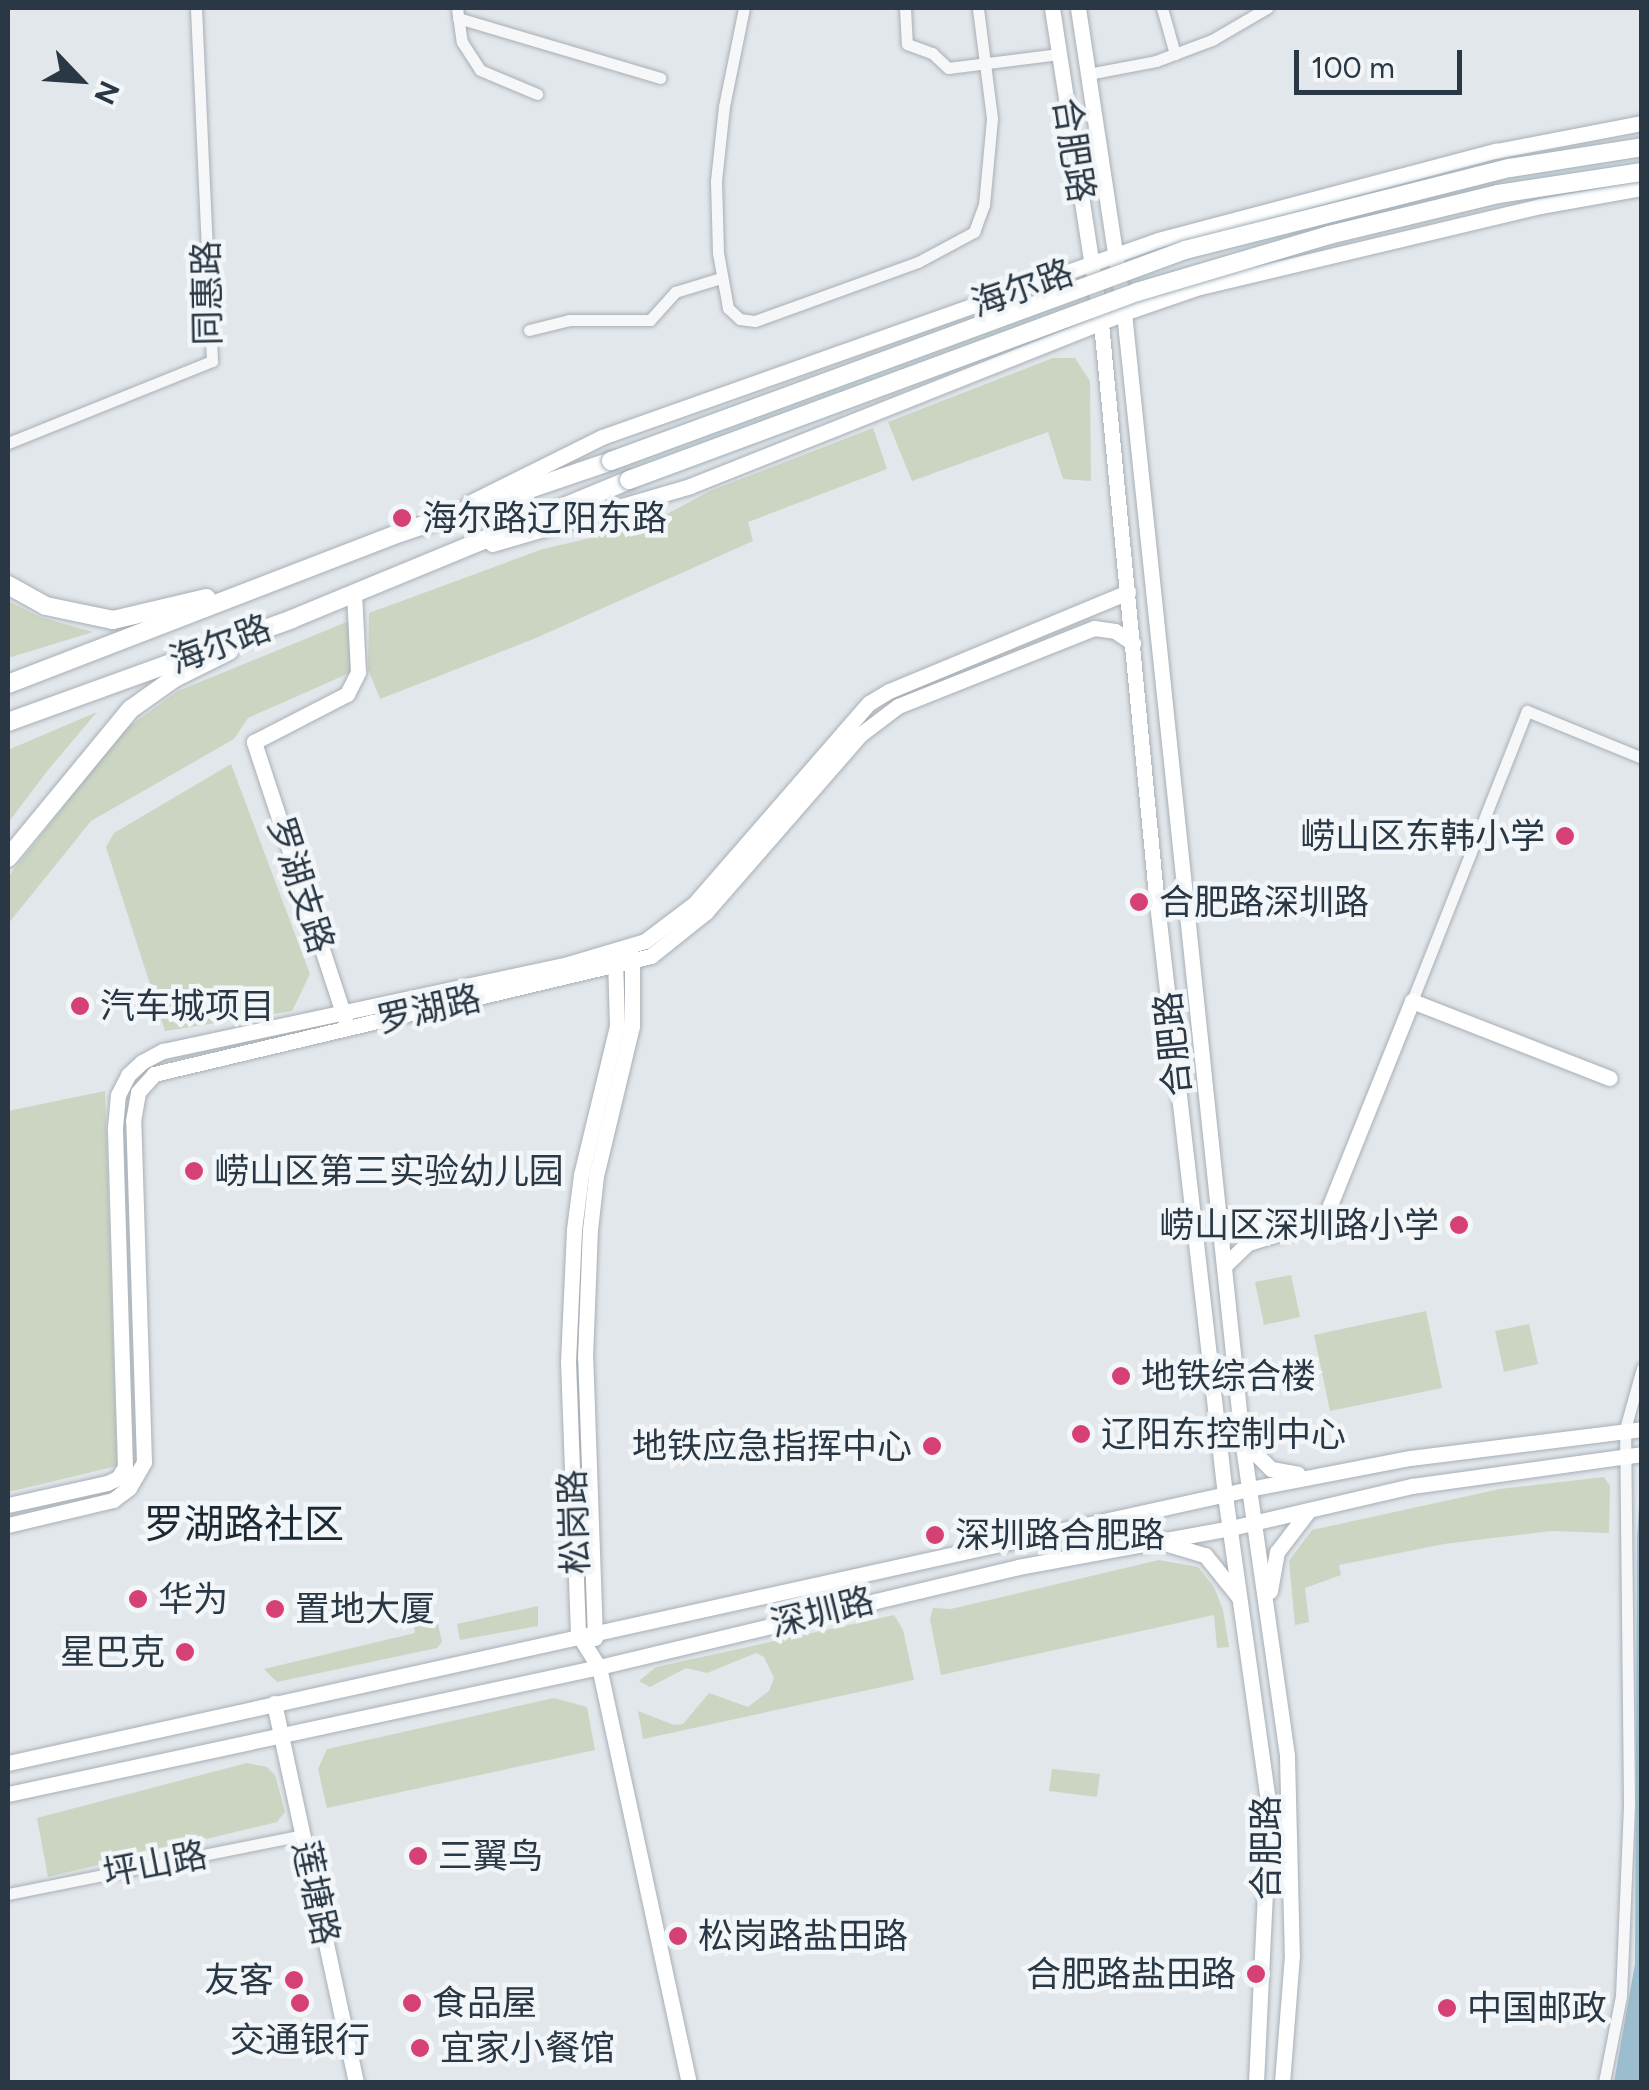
<!DOCTYPE html>
<meta charset="utf-8">
<style>
body{margin:0}
#map{position:relative;width:1649px;height:2090px;overflow:hidden;background:#e2e7eb;font-family:Figtree,"Noto Sans SC",sans-serif}
div>[style]{position:absolute}
[style*='--x']{left:calc(var(--x)*1px);top:calc(var(--y)*1px);width:calc(var(--w)*1px);rotate:calc(var(--a)*1deg)}
.green>*{inset:0;background:#cbd5c2}
.water>*{inset:0;background:#9bbdcd}
.roads{filter:drop-shadow(0 0 2px #a7afb6) drop-shadow(0 0 2px #a7afb6)}
.street>*{height:11px;margin:-5.5px;padding:0 5.5px;transform-origin:5.5px;border-radius:5.5px;background:#f5f7f9}
.secondary>*{height:15px;margin:-7.5px;padding:0 7.5px;transform-origin:7.5px;border-radius:7.5px;background:#fff}
.primary>*{height:18px;margin:-9px;padding:0 9px;transform-origin:9px;border-radius:9px;background:#fff}
.bridges{filter:drop-shadow(0 0 2px #a0aeb7) drop-shadow(0 0 2px #a0aeb7)}
.primary-bridge>*{height:18px;margin:-9px;padding:0 9px;transform-origin:9px;border-radius:9px;background:#fff}
.dots>*{width:28px;height:28px;translate:-50% -50%;box-sizing:border-box;border:5px solid #f2f6f8;border-radius:50%}
span{translate:-50% -50%;white-space:nowrap;text-align:center;line-height:1.15;-webkit-text-stroke:9px #f2f6f8;paint-order:stroke}
.street-label{font-size:35px;color:#293844}
.poi-label{font-size:35px;color:#293844}
.left{translate:0 -50%;text-align:left}
.right{translate:-100% -50%;text-align:right}
.quarter-label{font-size:40px;color:#1b2935}
.frame{position:absolute;inset:0;border:10px solid #293844;pointer-events:none}
.north{position:absolute;left:30px;top:30px;width:100px;height:100px;-webkit-text-stroke:8px #f2f6f8;paint-order:stroke;rotate:115deg;font-size:28px;font-weight:700;line-height:40px;text-align:center;color:#293844}
.north::after{content:'';display:block;margin:auto;width:35px;height:45px;background:#293844;clip-path:polygon(50% 0,100% 100%,50% 72%,0 100%)}
.scale{position:absolute;left:1294px;top:50px;width:168px;height:45px;box-sizing:border-box;border:5px solid #293844;border-top:0;padding-left:12px;font-size:30px;line-height:35px;white-space:nowrap;color:#293844;-webkit-text-stroke:8px #f2f6f8;paint-order:stroke}
</style>
<div id="map">
<div class="green">
<i style="clip-path:polygon(1053px 358px,1075px 358px,1090px 381px,1091px 481px,1063px 479px,1048px 432px,912px 481px,888px 422px)"></i>
<i style="clip-path:polygon(873px 428px,887px 469px,748px 522px,753px 541px,536px 638px,380px 699px,368px 669px,369px 613px,543px 549px,621px 531px,665px 515px,710px 491px)"></i>
<i style="clip-path:polygon(8px 601px,40px 617px,93px 632px,8px 658px)"></i>
<i style="clip-path:polygon(349px 621px,354px 671px,248px 718px,234px 739px,91px 821px,8px 924px,8px 877px,123px 731px,178px 691px)"></i>
<i style="clip-path:polygon(97px 712px,48px 770px,8px 823px,8px 750px)"></i>
<i style="clip-path:polygon(231px 764px,310px 974px,292px 1011px,165px 1031px,106px 847px,114px 833px)"></i>
<i style="clip-path:polygon(105px 1091px,117px 1466px,8px 1492px,8px 1111px)"></i>
<i style="clip-path:polygon(1291px 1275px,1300px 1317px,1264px 1325px,1255px 1282px)"></i>
<i style="clip-path:polygon(1426px 1311px,1442px 1388px,1330px 1411px,1314px 1335px)"></i>
<i style="clip-path:polygon(1529px 1324px,1538px 1364px,1504px 1372px,1495px 1331px)"></i>
<i style="clip-path:polygon(1604px 1477px,1610px 1486px,1609px 1533px,1551px 1531px,1444px 1544px,1339px 1565px,1341px 1575px,1305px 1588px,1309px 1622px,1295px 1625px,1289px 1561px,1312px 1530px,1500px 1489px)"></i>
<i style="clip-path:polygon(1159px 1560px,1198px 1567px,1214px 1587px,1223px 1610px,1229px 1647px,1217px 1648px,1214px 1615px,941px 1675px,930px 1619px,933px 1608px,951px 1609px)"></i>
<i style="clip-path:polygon(538px 1606px,538px 1626px,460px 1640px,457px 1624px)"></i>
<i style="clip-path:polygon(894px 1615px,903px 1630px,914px 1680px,643px 1739px,638px 1711px,674px 1725px,683px 1724px,709px 1693px,748px 1707px,769px 1691px,774px 1678px,764px 1657px,756px 1653px,707px 1673px,686px 1668px,650px 1687px,639px 1681px,656px 1667px)"></i>
<i style="clip-path:polygon(437px 1620px,442px 1642px,437px 1648px,277px 1682px,264px 1669px,415px 1633px,414px 1626px)"></i>
<i style="clip-path:polygon(554px 1698px,587px 1707px,595px 1750px,327px 1808px,318px 1769px,327px 1749px)"></i>
<i style="clip-path:polygon(247px 1763px,267px 1767px,275px 1775px,285px 1812px,277px 1822px,48px 1877px,37px 1818px)"></i>
<i style="clip-path:polygon(1052px 1769px,1100px 1774px,1097px 1797px,1049px 1791px)"></i>
</div>
<div class="water">
<i style="clip-path:polygon(1641px 1472px,1642px 2082px,1614px 2082px,1635px 1964px,1637px 1537px)"></i>
</div>
<div class="roads">
<div class="street">
<i style="--x:457;--y:8;--w:34;--a:82"></i>
<i style="--x:462;--y:42;--w:33;--a:57"></i>
<i style="--x:480;--y:70;--w:62;--a:22.8"></i>
<i style="--x:744;--y:8;--w:100;--a:101.5"></i>
<i style="--x:724;--y:106;--w:75;--a:96.1"></i>
<i style="--x:716;--y:181;--w:72;--a:88.4"></i>
<i style="--x:718;--y:253;--w:56;--a:79.7"></i>
<i style="--x:728;--y:308;--w:16;--a:43"></i>
<i style="--x:740;--y:319;--w:15;--a:8"></i>
<i style="--x:755;--y:321;--w:173;--a:-19.9"></i>
<i style="--x:918;--y:262;--w:64;--a:-28.2"></i>
<i style="--x:974;--y:232;--w:29;--a:-70"></i>
<i style="--x:984;--y:205;--w:87;--a:-84.7"></i>
<i style="--x:992;--y:118;--w:111;--a:-97.3"></i>
<i style="--x:905;--y:8;--w:36;--a:87"></i>
<i style="--x:907;--y:44;--w:27;--a:20"></i>
<i style="--x:932;--y:53;--w:22;--a:43"></i>
<i style="--x:948;--y:68;--w:112;--a:-7.2"></i>
<i style="--x:1162;--y:8;--w:48;--a:74.2"></i>
<i style="--x:458;--y:18;--w:211;--a:16.5"></i>
<i style="--x:1088;--y:74;--w:69;--a:-10.8"></i>
<i style="--x:1156;--y:61;--w:60;--a:-20.6"></i>
<i style="--x:1212;--y:40;--w:64;--a:-30.2"></i>
<i style="--x:529;--y:330;--w:41;--a:-14"></i>
<i style="--x:569;--y:320;--w:81;--a:0"></i>
<i style="--x:650;--y:320;--w:38;--a:-48"></i>
<i style="--x:675;--y:292;--w:48;--a:-16.9"></i>
<i style="--x:8;--y:443;--w:220;--a:-21.9"></i>
<i style="--x:212;--y:361;--w:353;--a:-92.6"></i>
<i style="--x:1412;--y:1001;--w:312;--a:-68.4"></i>
<i style="--x:1527;--y:711;--w:124;--a:22.2"></i>
<i style="--x:8;--y:1894;--w:301;--a:-11.3"></i>
<i style="--x:1604;--y:2082;--w:88;--a:-78.8"></i>
<i style="--x:1621;--y:1996;--w:193;--a:-87.6"></i>
<i style="--x:1629;--y:1803;--w:374;--a:-90.6"></i>
<i style="--x:1625;--y:1429;--w:63;--a:-74.4"></i>
</div>
<div class="secondary">
<i style="--x:1052;--y:8;--w:319;--a:81.2"></i>
<i style="--x:1101;--y:323;--w:575;--a:84.51"></i>
<i style="--x:1156;--y:895;--w:604;--a:83.44"></i>
<i style="--x:1225;--y:1495;--w:315;--a:82"></i>
<i style="--x:1269;--y:1807;--w:275;--a:92.7"></i>
<i style="--x:1078;--y:8;--w:308;--a:81.4"></i>
<i style="--x:1124;--y:313;--w:1132;--a:84.02"></i>
<i style="--x:1242;--y:1439;--w:320;--a:81.9"></i>
<i style="--x:1287;--y:1756;--w:199;--a:88.6"></i>
<i style="--x:1292;--y:1955;--w:127;--a:94.5"></i>
<i style="--x:469;--y:503;--w:148;--a:-26.4"></i>
<i style="--x:602;--y:437;--w:590;--a:-19.51"></i>
<i style="--x:1158;--y:240;--w:350;--a:-14.8"></i>
<i style="--x:1496;--y:151;--w:149;--a:-10.9"></i>
<i style="--x:492;--y:544;--w:206;--a:-16.3"></i>
<i style="--x:690;--y:486;--w:467;--a:-21.7"></i>
<i style="--x:1124;--y:313;--w:76;--a:-19.1"></i>
<i style="--x:1196;--y:288;--w:354;--a:-13.4"></i>
<i style="--x:1540;--y:206;--w:104;--a:-10"></i>
<i style="--x:615;--y:958;--w:68;--a:88.3"></i>
<i style="--x:617;--y:1026;--w:153;--a:103.6"></i>
<i style="--x:581;--y:1175;--w:55;--a:97.3"></i>
<i style="--x:574;--y:1230;--w:131;--a:92.6"></i>
<i style="--x:568;--y:1361;--w:273;--a:87.9"></i>
<i style="--x:578;--y:1634;--w:39;--a:58"></i>
<i style="--x:599;--y:1667;--w:425;--a:77.8"></i>
<i style="--x:345;--y:1019;--w:292;--a:-108.2"></i>
<i style="--x:254;--y:742;--w:105;--a:-27.3"></i>
<i style="--x:347;--y:694;--w:25;--a:-63"></i>
<i style="--x:358;--y:672;--w:79;--a:-92.9"></i>
<i style="--x:1218;--y:1213;--w:31;--a:27"></i>
<i style="--x:1246;--y:1227;--w:27;--a:6"></i>
<i style="--x:1224;--y:1266;--w:33;--a:-44"></i>
<i style="--x:1248;--y:1243;--w:64;--a:-17.3"></i>
<i style="--x:1309;--y:1224;--w:24;--a:-36"></i>
<i style="--x:1328;--y:1210;--w:225;--a:-68.1"></i>
<i style="--x:1412;--y:1001;--w:212;--a:21.3"></i>
<i style="--x:1244;--y:1442;--w:38;--a:45"></i>
<i style="--x:1271;--y:1469;--w:27;--a:10"></i>
<i style="--x:8;--y:1505;--w:101;--a:-12.5"></i>
<i style="--x:107;--y:1483;--w:12;--a:-24"></i>
<i style="--x:118;--y:1478;--w:13;--a:-58"></i>
<i style="--x:125;--y:1467;--w:339;--a:-91.7"></i>
<i style="--x:115;--y:1128;--w:33;--a:-85"></i>
<i style="--x:118;--y:1095;--w:22;--a:-63"></i>
<i style="--x:128;--y:1075;--w:19;--a:-43"></i>
<i style="--x:142;--y:1062;--w:24;--a:-28"></i>
<i style="--x:163;--y:1051;--w:414;--a:-12.1"></i>
<i style="--x:568;--y:964;--w:80;--a:-16.6"></i>
<i style="--x:645;--y:941;--w:63;--a:-37.2"></i>
<i style="--x:695;--y:903;--w:265;--a:-49"></i>
<i style="--x:869;--y:703;--w:23;--a:-31"></i>
<i style="--x:889;--y:691;--w:259;--a:-22.5"></i>
<i style="--x:8;--y:1525;--w:108;--a:-13.4"></i>
<i style="--x:113;--y:1500;--w:20;--a:-37"></i>
<i style="--x:129;--y:1488;--w:30;--a:-60"></i>
<i style="--x:144;--y:1462;--w:341;--a:-91.8"></i>
<i style="--x:133;--y:1121;--w:29;--a:-80"></i>
<i style="--x:138;--y:1092;--w:24;--a:-48"></i>
<i style="--x:154;--y:1074;--w:511;--a:-13.36"></i>
<i style="--x:651;--y:956;--w:70;--a:-38.7"></i>
<i style="--x:706;--y:912;--w:236;--a:-49"></i>
<i style="--x:861;--y:734;--w:46;--a:-37.1"></i>
<i style="--x:898;--y:706;--w:211;--a:-21.7"></i>
<i style="--x:1094;--y:628;--w:21;--a:8"></i>
<i style="--x:1115;--y:631;--w:22;--a:34"></i>
<i style="--x:1168;--y:1544;--w:39;--a:17"></i>
<i style="--x:1205;--y:1555;--w:53;--a:51.2"></i>
<i style="--x:1270;--y:1591;--w:40;--a:-80"></i>
<i style="--x:1277;--y:1552;--w:53;--a:-52.7"></i>
<i style="--x:595;--y:1638;--w:280;--a:-92"></i>
<i style="--x:585;--y:1358;--w:128;--a:-87.8"></i>
<i style="--x:590;--y:1230;--w:54;--a:-83.7"></i>
<i style="--x:596;--y:1176;--w:154;--a:-76.5"></i>
<i style="--x:632;--y:1026;--w:70;--a:-90"></i>
<i style="--x:274;--y:1703;--w:388;--a:77.8"></i>
<i style="--x:8;--y:1763;--w:1271;--a:-12.45"></i>
<i style="--x:1249;--y:1489;--w:164;--a:-10.9"></i>
<i style="--x:1410;--y:1458;--w:234;--a:-7.1"></i>
<i style="--x:8;--y:1794;--w:604;--a:-12.13"></i>
<i style="--x:599;--y:1667;--w:431;--a:-13.4"></i>
<i style="--x:1018;--y:1567;--w:217;--a:-10.4"></i>
<i style="--x:1231;--y:1528;--w:186;--a:-13.1"></i>
<i style="--x:1412;--y:1486;--w:232;--a:-7.9"></i>
</div>
<div class="primary">
<i style="--x:8;--y:585;--w:43;--a:28.9"></i>
<i style="--x:46;--y:606;--w:68;--a:11.8"></i>
<i style="--x:113;--y:620;--w:96;--a:-13.3"></i>
<i style="--x:8;--y:684;--w:420;--a:-21.1"></i>
<i style="--x:400;--y:533;--w:223;--a:-18.8"></i>
<i style="--x:8;--y:722;--w:302;--a:-19.9"></i>
<i style="--x:292;--y:619;--w:365;--a:-22.4"></i>
<i style="--x:8;--y:858;--w:193;--a:-50.5"></i>
<i style="--x:131;--y:709;--w:52;--a:-35.5"></i>
<i style="--x:173;--y:679;--w:63;--a:-26.6"></i>
</div>
</div>
<div class="bridges">
<div class="primary-bridge">
<i style="--x:611;--y:461;--w:612;--a:-20.18"></i>
<i style="--x:1185;--y:250;--w:335;--a:-14.2"></i>
<i style="--x:1510;--y:168;--w:134;--a:-9"></i>
<i style="--x:629;--y:480;--w:542;--a:-20.31"></i>
<i style="--x:1137;--y:292;--w:200;--a:-16.5"></i>
<i style="--x:1329;--y:235;--w:174;--a:-13.6"></i>
<i style="--x:1498;--y:194;--w:146;--a:-8.7"></i>
</div>
</div>
<div class="dots">
<i style="left:402px;top:518px;background:#d64175"></i>
<i style="left:1565px;top:836px;background:#d64175"></i>
<i style="left:1139px;top:902px;background:#d64175"></i>
<i style="left:80px;top:1006px;background:#d64175"></i>
<i style="left:194px;top:1171px;background:#d64175"></i>
<i style="left:1459px;top:1225px;background:#d64175"></i>
<i style="left:1121px;top:1376px;background:#d64175"></i>
<i style="left:1081px;top:1434px;background:#d64175"></i>
<i style="left:932px;top:1446px;background:#d64175"></i>
<i style="left:935px;top:1535px;background:#d64175"></i>
<i style="left:138px;top:1599px;background:#d64175"></i>
<i style="left:275px;top:1609px;background:#d64175"></i>
<i style="left:185px;top:1652px;background:#d64175"></i>
<i style="left:418px;top:1856px;background:#d64175"></i>
<i style="left:678px;top:1936px;background:#d64175"></i>
<i style="left:1256px;top:1974px;background:#d64175"></i>
<i style="left:294px;top:1980px;background:#d64175"></i>
<i style="left:300px;top:2003px;background:#d64175"></i>
<i style="left:412px;top:2003px;background:#d64175"></i>
<i style="left:1447px;top:2008px;background:#d64175"></i>
<i style="left:420px;top:2048px;background:#d64175"></i>
</div>
<div class="street-label">
<span style="left:1074px;top:150px;rotate:81deg">合肥路</span>
<span style="left:1022px;top:288px;rotate:-19deg">海尔路</span>
<span style="left:207px;top:293px;rotate:-91deg">同惠路</span>
<span style="left:220px;top:644px;rotate:-20deg">海尔路</span>
<span style="left:301px;top:885px;rotate:72deg">罗湖支路</span>
<span style="left:429px;top:1009px;rotate:-13deg">罗湖路</span>
<span style="left:1173px;top:1044px;rotate:-96deg">合肥路</span>
<span style="left:574px;top:1522px;rotate:-92deg">松岗路</span>
<span style="left:822px;top:1612px;rotate:-14deg">深圳路</span>
<span style="left:1266px;top:1848px;rotate:-90deg">合肥路</span>
<span style="left:155px;top:1864px;rotate:-11deg">坪山路</span>
<span style="left:316px;top:1893px;rotate:78deg">莲塘路</span>
</div>
<div class="poi-label">
<span class="left" style="left:422px;top:518px">海尔路辽阳东路</span>
<span class="right" style="left:1545px;top:836px">崂山区东韩小学</span>
<span class="left" style="left:1159px;top:902px">合肥路深圳路</span>
<span class="left" style="left:100px;top:1006px">汽车城项目</span>
<span class="left" style="left:214px;top:1171px">崂山区第三实验幼儿园</span>
<span class="right" style="left:1439px;top:1225px">崂山区深圳路小学</span>
<span class="left" style="left:1141px;top:1376px">地铁综合楼</span>
<span class="left" style="left:1101px;top:1434px">辽阳东控制中心</span>
<span class="right" style="left:912px;top:1446px">地铁应急指挥中心</span>
<span class="left" style="left:955px;top:1535px">深圳路合肥路</span>
<span class="left" style="left:158px;top:1599px">华为</span>
<span class="left" style="left:295px;top:1609px">置地大厦</span>
<span class="right" style="left:165px;top:1652px">星巴克</span>
<span class="left" style="left:438px;top:1856px">三翼鸟</span>
<span class="left" style="left:698px;top:1936px">松岗路盐田路</span>
<span class="right" style="left:1236px;top:1974px">合肥路盐田路</span>
<span class="right" style="left:274px;top:1980px">友客</span>
<span class="left" style="left:432px;top:2003px">食品屋</span>
<span class="left" style="left:1467px;top:2008px">中国邮政</span>
<span style="left:300px;top:2040px">交通银行</span>
<span class="left" style="left:440px;top:2048px">宜家小餐馆</span>
</div>
<div class="quarter-label">
<span style="left:244px;top:1524px">罗湖路社区</span>
</div>
<div class="frame"></div>
<div class="north">N</div>
<div class="scale">100 m</div>
</div>
